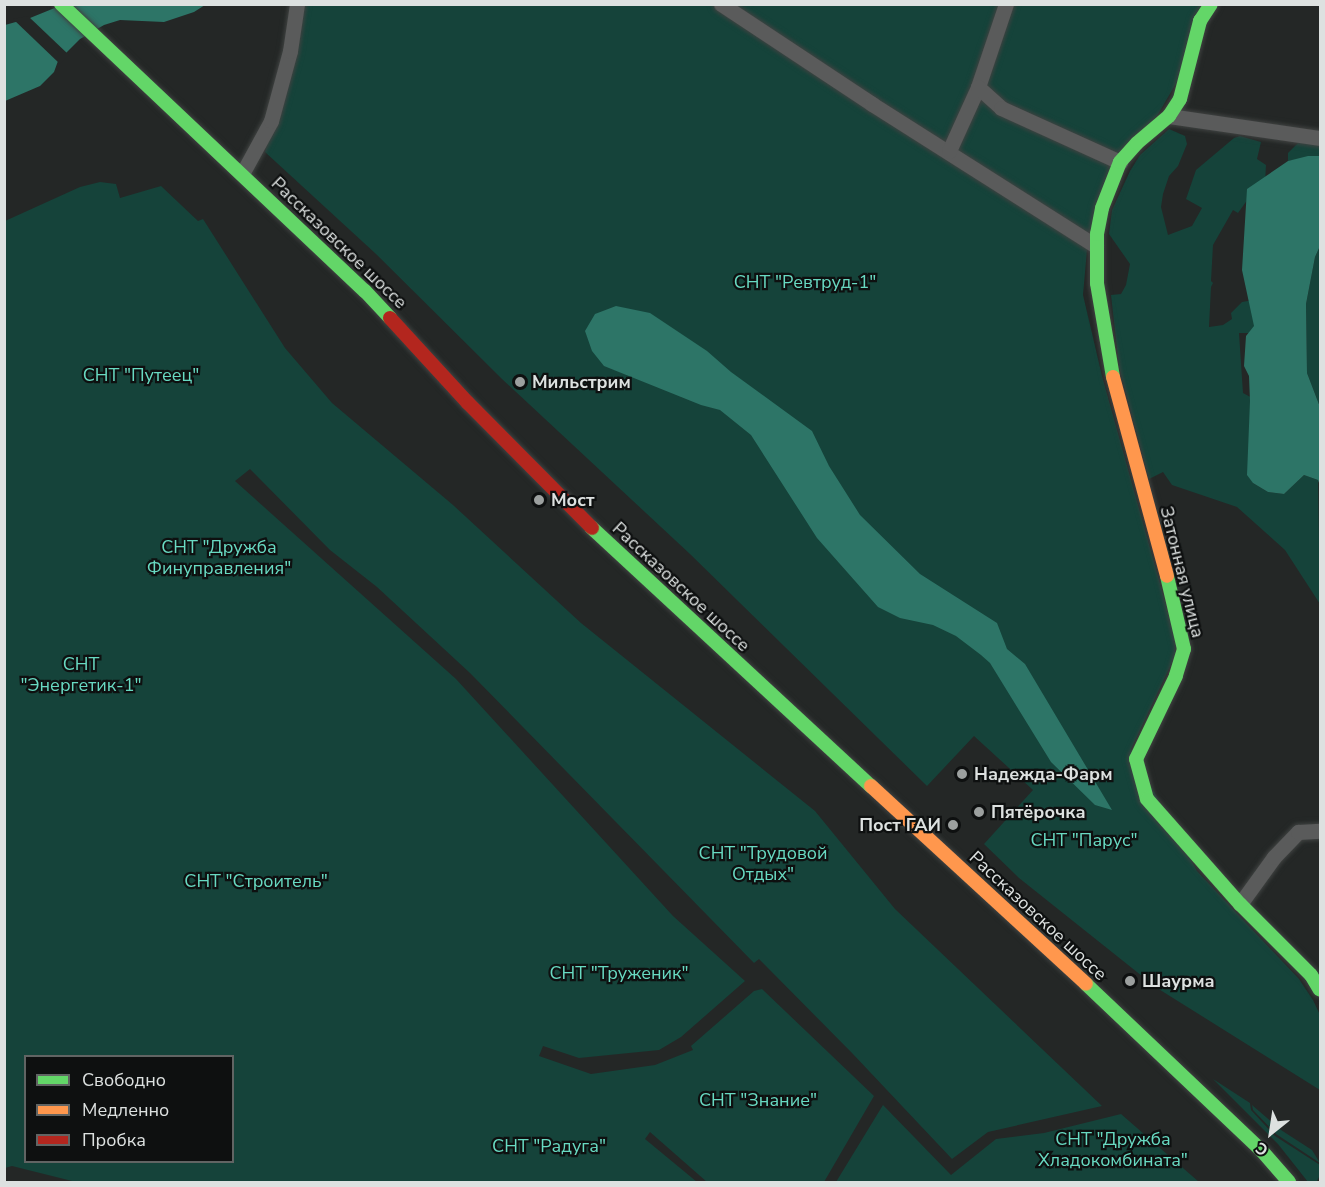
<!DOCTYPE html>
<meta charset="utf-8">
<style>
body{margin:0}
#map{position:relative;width:1325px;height:1187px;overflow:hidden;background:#242726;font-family:"Nunito Sans",sans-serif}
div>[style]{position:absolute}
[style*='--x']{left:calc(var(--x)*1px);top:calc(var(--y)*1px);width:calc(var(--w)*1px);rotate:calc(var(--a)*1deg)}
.green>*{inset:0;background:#15433a}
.water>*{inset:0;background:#2d7567}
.pier>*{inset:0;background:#242726}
.roads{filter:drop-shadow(0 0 2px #3f4241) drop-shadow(0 0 2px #3f4241)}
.street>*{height:15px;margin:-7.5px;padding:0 7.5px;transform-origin:7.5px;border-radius:7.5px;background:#5a5b5b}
.fast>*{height:14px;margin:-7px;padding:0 7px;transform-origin:7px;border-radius:7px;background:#63d668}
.slow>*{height:14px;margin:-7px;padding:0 7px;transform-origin:7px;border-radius:7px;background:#ff974d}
.jam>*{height:14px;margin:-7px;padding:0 7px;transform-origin:7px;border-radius:7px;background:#b3261e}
.dots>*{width:16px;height:16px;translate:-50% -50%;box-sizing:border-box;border:3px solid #0e1010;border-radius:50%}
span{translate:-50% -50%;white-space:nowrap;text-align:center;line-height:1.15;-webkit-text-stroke:4.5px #0e1010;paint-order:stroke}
.street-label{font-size:18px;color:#dde1e0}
.park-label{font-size:18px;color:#68dac2}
.poi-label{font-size:18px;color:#dde1e0;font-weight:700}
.left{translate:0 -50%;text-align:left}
.right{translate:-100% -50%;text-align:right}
.frame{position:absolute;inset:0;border:6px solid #dde1e0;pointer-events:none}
.legend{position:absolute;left:24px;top:1055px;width:210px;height:108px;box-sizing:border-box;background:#0e1010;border:2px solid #616463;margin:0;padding:8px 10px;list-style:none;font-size:18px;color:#dde1e0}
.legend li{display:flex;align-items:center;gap:12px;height:30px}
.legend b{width:30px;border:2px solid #616463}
.north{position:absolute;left:1241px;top:1103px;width:60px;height:60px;-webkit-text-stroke:4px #0e1010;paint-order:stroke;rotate:210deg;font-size:16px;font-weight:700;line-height:24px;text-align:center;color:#dde1e0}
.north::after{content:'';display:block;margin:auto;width:21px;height:27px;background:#dde1e0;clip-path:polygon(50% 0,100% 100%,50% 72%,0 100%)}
</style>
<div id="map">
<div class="green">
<i style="clip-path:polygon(295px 5px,1202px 5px,1178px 80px,1157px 116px,1120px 152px,1087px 250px,1083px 295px,1102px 376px,1176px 641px,1175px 656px,1131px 749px,1197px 871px,1299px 979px,1313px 1000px,1320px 1015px,1320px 1090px,1157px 988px,1019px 878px,984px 844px,1033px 790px,974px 736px,927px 786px,690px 554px,502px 379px,376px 254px,265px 152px,292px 32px)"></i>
<i style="clip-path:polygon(1169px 129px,1185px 136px,1187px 144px,1178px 166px,1169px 176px,1163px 194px,1161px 207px,1168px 235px,1192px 226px,1202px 208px,1186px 199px,1196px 170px,1234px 138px,1240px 136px,1261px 142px,1257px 159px,1266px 165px,1265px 183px,1253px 192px,1238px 213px,1233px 210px,1213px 245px,1211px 281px,1213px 283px,1211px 287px,1209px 327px,1223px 325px,1232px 319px,1231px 313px,1242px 302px,1259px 299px,1259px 333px,1239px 333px,1243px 393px,1256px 400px,1253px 483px,1268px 492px,1284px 494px,1304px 475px,1318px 480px,1320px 604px,1285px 550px,1237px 507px,1172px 485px,1163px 472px,1149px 479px,1119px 367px,1111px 295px,1121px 294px,1126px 285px,1130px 264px,1109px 234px,1112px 210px,1130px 171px,1140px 155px)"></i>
<i style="clip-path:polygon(1300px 141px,1320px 145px,1320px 156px,1288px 161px,1288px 153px)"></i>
<i style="clip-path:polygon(evenodd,100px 182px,116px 184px,120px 198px,161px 186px,198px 221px,203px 219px,285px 348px,332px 403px,453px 505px,581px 623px,815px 811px,895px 909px,1102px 1106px,988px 1132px,952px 1159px,852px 1053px,759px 959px,754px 963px,470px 673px,377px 587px,330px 550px,250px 469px,235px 481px,456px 679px,673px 916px,745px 981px,681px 1037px,659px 1050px,579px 1058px,543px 1046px,539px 1056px,591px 1074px,655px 1065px,693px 1050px,691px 1046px,754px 991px,762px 989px,874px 1096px,824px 1182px,707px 1182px,650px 1132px,645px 1139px,697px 1182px,76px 1182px,12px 1166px,5px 1168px,5px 221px,80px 187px,100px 182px,26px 1056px,232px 1056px,232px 1162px,26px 1162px,26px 1056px)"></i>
<i style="clip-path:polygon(1320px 246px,1320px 407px,1307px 373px,1306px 304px,1315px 257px)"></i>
<i style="clip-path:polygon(1213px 1079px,1250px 1103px,1251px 1110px,1275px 1136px,1320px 1165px,1320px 1175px,1317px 1181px,1308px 1182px,1278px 1144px)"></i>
<i style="clip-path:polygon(883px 1105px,951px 1175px,996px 1139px,1044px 1133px,1121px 1114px,1199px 1182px,836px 1182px)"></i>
<i style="clip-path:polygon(1252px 1105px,1281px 1130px,1312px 1150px,1320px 1163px,1276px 1134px,1253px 1110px)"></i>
</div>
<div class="water">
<i style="clip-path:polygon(62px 5px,205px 5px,194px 12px,164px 22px,120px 20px,104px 25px,80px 39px,58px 61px,54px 72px,40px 86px,5px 101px,5px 25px,30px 18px)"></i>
<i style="clip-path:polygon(1308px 156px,1320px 156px,1320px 246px,1315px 257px,1306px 304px,1307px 373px,1320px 407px,1320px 486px,1318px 480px,1304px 475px,1284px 494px,1268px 492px,1253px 483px,1247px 475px,1250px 401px,1249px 376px,1244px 366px,1246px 336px,1254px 326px,1242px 270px,1247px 189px,1288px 161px)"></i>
<i style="clip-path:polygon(616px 306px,650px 313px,707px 351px,731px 372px,812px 431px,829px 466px,860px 515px,920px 574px,997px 623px,1007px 649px,1025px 664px,1112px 810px,1095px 805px,1051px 762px,990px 663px,981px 655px,956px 636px,933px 625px,900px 618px,878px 607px,817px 538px,751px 435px,720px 410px,701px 405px,604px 366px,592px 351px,585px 331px,595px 314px)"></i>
</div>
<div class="pier">
<i style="clip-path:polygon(28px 16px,69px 55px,60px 64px,13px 19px)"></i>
</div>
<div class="roads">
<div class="street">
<i style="--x:721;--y:4;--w:181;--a:33.5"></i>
<i style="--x:872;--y:104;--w:265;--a:32.4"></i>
<i style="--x:978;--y:87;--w:88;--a:-71.4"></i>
<i style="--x:1169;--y:116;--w:153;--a:8.3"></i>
<i style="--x:949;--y:151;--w:70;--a:-65.6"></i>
<i style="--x:978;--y:87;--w:31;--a:42"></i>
<i style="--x:1001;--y:108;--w:131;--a:24.4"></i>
<i style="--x:242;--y:174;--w:60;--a:-61.3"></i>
<i style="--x:271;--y:121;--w:73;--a:-74.8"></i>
<i style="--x:290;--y:51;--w:48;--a:-81.5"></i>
<i style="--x:1240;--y:904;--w:58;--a:-54.1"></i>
<i style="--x:1274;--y:857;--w:35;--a:-46"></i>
<i style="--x:1298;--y:832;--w:22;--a:-3"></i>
</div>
<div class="fast">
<i style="--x:61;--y:4;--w:418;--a:43.4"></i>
<i style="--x:365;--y:291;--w:37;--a:47"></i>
<i style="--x:1113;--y:377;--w:95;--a:-99.7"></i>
<i style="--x:1097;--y:283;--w:49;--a:-90"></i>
<i style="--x:1097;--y:234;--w:26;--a:-79"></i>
<i style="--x:1102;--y:208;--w:49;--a:-68.6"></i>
<i style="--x:1120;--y:162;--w:25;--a:-48"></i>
<i style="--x:1137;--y:143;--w:42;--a:-40.2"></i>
<i style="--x:1169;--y:116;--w:20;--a:-57"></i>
<i style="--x:1180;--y:99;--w:81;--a:-75.6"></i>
<i style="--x:1200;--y:21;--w:20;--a:-57"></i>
<i style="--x:592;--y:528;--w:380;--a:42.8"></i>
<i style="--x:1167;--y:576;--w:75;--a:76.9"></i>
<i style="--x:1184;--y:649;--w:28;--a:107"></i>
<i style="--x:1176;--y:676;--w:92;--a:115.7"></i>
<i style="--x:1136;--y:759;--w:41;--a:74.6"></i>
<i style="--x:1147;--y:799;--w:140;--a:48.5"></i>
<i style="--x:1240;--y:904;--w:100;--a:45"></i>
<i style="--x:1311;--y:975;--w:17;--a:59"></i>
<i style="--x:1086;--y:984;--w:243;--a:43.5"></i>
<i style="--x:1262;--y:1151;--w:41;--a:48.9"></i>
</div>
<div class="slow">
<i style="--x:1113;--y:377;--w:206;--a:74.8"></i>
<i style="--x:871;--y:786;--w:292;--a:42.6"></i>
</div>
<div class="jam">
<i style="--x:390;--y:318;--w:115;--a:47.5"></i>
<i style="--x:468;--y:403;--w:176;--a:45.2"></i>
</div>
</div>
<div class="dots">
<i style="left:520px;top:382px;background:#9ca09f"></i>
<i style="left:539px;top:500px;background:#9ca09f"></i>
<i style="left:962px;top:774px;background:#9ca09f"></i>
<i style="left:979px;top:812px;background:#9ca09f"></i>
<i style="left:953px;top:825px;background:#9ca09f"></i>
<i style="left:1130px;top:981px;background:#9ca09f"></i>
</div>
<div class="street-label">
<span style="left:339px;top:243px;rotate:44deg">Рассказовское шоссе</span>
<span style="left:1182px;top:572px;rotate:76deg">Затонная улица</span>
<span style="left:681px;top:587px;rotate:43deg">Рассказовское шоссе</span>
<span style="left:1038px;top:916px;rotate:43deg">Рассказовское шоссе</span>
</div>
<div class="park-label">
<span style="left:805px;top:282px">СНТ "Ревтруд-1"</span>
<span style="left:141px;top:375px">СНТ "Путеец"</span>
<span style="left:219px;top:558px">СНТ "Дружба<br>Финуправления"</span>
<span style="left:81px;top:675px">СНТ<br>"Энергетик-1"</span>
<span style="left:1084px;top:840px">СНТ "Парус"</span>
<span style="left:763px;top:864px">СНТ "Трудовой<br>Отдых"</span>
<span style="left:256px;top:881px">СНТ "Строитель"</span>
<span style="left:619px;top:973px">СНТ "Труженик"</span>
<span style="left:758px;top:1100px">СНТ "Знание"</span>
<span style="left:1113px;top:1150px">СНТ "Дружба<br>Хладокомбината"</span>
<span style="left:549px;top:1146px">СНТ "Радуга"</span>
</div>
<div class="poi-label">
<span class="left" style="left:532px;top:382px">Мильстрим</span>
<span class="left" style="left:551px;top:500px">Мост</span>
<span class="left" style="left:974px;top:774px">Надежда-Фарм</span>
<span class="left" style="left:991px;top:812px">Пятёрочка</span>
<span class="right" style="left:941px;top:825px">Пост ГАИ</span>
<span class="left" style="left:1142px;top:981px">Шаурма</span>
</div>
<div class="frame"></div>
<ul class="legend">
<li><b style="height:8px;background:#63d668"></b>Свободно</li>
<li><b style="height:8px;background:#ff974d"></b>Медленно</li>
<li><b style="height:8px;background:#b3261e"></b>Пробка</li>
</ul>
<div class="north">С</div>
</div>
